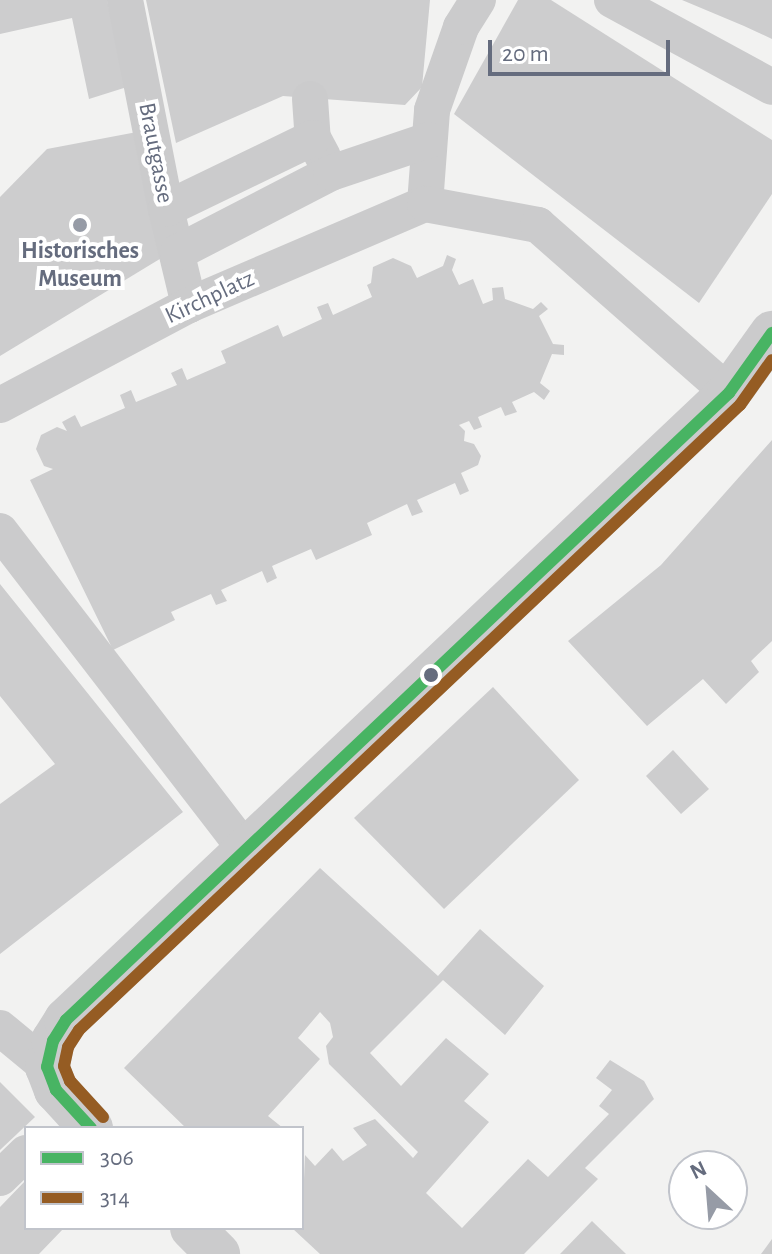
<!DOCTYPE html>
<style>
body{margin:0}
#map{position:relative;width:772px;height:1254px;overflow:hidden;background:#f2f2f1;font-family:"Alegreya Sans",sans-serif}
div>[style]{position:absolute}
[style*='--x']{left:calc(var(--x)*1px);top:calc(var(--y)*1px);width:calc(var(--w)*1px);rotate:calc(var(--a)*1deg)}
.building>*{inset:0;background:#cdcdce}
.pedestrian>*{height:36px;margin:-18px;padding:0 18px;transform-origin:18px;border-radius:18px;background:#cbcbcc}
.minor>*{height:44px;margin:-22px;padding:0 22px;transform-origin:22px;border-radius:22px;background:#cbcbcc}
.bus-1>*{height:12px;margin:-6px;padding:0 6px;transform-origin:6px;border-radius:6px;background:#48b463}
.bus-2>*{height:12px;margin:-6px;padding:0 6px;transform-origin:6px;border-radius:6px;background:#955c23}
.dots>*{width:22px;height:22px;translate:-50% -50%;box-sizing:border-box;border:4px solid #fff;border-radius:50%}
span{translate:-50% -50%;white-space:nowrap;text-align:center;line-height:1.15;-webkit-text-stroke:8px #fff;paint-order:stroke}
.street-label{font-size:24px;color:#656c7e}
.poi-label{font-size:24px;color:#656c7e;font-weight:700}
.legend{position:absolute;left:24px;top:1126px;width:280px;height:104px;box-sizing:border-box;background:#fff;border:2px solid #c1c4cb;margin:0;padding:10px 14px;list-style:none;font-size:24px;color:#656c7e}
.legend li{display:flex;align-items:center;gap:16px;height:40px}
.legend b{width:40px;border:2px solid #c1c4cb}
.north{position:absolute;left:668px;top:1150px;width:80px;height:80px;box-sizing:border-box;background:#fff;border:2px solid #c1c4cb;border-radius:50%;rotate:334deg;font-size:22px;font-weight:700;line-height:32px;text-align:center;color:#656c7e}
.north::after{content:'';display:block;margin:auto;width:28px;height:36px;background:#969ba6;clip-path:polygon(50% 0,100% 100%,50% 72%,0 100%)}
.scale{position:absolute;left:488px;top:40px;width:182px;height:36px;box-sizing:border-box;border:4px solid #656c7e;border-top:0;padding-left:10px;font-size:24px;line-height:28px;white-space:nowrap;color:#656c7e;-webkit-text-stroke:6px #fff;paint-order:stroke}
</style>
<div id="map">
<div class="building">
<i style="clip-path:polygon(0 0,107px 0,127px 87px,89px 99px,72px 18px,0 34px)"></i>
<i style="clip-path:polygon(146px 0,430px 0,422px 87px,405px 105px,283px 96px,176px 143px)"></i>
<i style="clip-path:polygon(518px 0,551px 0,772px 140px,772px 194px,699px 303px,454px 114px)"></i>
<i style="clip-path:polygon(682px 0,772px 0,772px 39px,744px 26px)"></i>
<i style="clip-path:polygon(137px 132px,168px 254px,0 356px,0 197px,47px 149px)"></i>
<i style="clip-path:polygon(447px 255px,456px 259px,452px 270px,459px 285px,473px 279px,483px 304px,493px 300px,492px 288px,503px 287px,505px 299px,533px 309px,541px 302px,548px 309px,539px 316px,553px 344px,564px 345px,564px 355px,552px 354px,540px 383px,550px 391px,544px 400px,534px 392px,512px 402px,517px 412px,505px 416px,501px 407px,478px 417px,482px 427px,474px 430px,469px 421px,459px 425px,465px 431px,464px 441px,474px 444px,481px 456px,478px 465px,461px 473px,469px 491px,460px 495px,455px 483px,417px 500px,423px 512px,412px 516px,407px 504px,367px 523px,372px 535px,316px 560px,311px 549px,272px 566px,277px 578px,267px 583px,262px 571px,221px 590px,227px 601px,216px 605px,211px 594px,171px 612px,175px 620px,113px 650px,30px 480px,53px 469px,44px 466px,36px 449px,41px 435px,57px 427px,67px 431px,62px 422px,75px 415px,81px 427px,125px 408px,120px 395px,131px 390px,136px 402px,177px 385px,171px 373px,182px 368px,187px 380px,226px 363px,221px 351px,278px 325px,283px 337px,322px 319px,317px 307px,328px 303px,333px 315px,372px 297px,367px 285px,371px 283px,373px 267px,393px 258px,411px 266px,417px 278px,443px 266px)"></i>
<i style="clip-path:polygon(772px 440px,772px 641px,751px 661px,759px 672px,726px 704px,703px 679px,647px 726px,568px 641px,661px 565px)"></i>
<i style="clip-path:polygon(0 584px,183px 812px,0 954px,0 804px,55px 764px,0 696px)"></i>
<i style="clip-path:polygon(493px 687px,579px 780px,444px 909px,354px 818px)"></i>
<i style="clip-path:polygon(673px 750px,709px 789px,681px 814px,646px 776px)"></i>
<i style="clip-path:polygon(320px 868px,438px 976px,480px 929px,544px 986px,505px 1035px,443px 980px,370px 1053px,401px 1086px,446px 1038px,489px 1074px,464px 1101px,489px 1122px,426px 1193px,462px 1228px,528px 1159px,548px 1177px,609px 1114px,599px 1106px,612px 1090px,596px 1078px,610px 1060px,644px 1081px,654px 1099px,585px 1168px,598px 1179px,524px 1254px,320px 1254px,292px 1228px,302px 1228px,305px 1155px,315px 1166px,332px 1148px,343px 1161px,367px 1145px,353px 1128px,375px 1119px,413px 1158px,418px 1152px,329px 1064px,326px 1046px,333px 1037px,330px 1023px,320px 1012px,298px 1038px,320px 1059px,268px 1116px,283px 1128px,186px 1128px,124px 1068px)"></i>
<i style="clip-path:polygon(0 1082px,35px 1117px,0 1150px)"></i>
<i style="clip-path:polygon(26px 1180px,26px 1228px,64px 1228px,39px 1254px,0 1254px,0 1207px)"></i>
<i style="clip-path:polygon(592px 1221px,626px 1254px,560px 1254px)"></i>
<i style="clip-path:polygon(772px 1239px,772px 1254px,761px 1254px)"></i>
</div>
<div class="pedestrian">
<i style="--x:125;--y:0;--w:213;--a:78.9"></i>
<i style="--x:166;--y:209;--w:99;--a:76.5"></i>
<i style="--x:612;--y:0;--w:182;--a:28.5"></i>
<i style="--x:310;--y:99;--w:39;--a:86"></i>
<i style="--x:313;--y:138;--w:21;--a:62"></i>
<i style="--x:425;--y:204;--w:94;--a:-85.7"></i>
<i style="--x:432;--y:110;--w:88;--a:-70.7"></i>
<i style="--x:461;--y:27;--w:32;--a:-58"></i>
<i style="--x:166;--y:209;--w:163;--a:-25.8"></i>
<i style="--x:178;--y:252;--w:172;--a:-27.3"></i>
<i style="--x:331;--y:173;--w:103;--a:-18.6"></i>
<i style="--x:0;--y:405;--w:214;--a:-27.9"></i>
<i style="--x:189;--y:305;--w:257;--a:-23.2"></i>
<i style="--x:425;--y:204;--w:115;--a:10.5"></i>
<i style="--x:538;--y:225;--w:254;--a:41.3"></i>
<i style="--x:0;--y:531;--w:404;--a:52.4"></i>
<i style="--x:0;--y:1028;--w:61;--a:39.7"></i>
<i style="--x:0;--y:1178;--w:36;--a:-44"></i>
</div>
<div class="minor">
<i style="--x:91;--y:1128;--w:52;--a:-132.6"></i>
<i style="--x:56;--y:1090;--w:25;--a:-111"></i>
<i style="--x:47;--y:1067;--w:27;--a:-77"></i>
<i style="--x:53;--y:1041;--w:25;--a:-58"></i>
<i style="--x:66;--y:1020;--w:913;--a:-43.4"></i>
<i style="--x:729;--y:393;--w:74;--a:-54.4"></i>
<i style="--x:192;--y:1228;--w:37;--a:45"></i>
</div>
<div class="bus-1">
<i style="--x:91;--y:1128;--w:52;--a:-132.6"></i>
<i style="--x:56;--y:1090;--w:25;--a:-111"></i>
<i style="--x:47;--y:1067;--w:27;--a:-77"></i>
<i style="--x:53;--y:1041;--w:25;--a:-58"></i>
<i style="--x:66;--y:1020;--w:913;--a:-43.4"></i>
<i style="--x:729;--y:393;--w:74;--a:-54.4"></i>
</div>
<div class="bus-2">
<i style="--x:103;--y:1117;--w:49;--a:-132.5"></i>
<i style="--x:70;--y:1081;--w:16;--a:-112"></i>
<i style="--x:64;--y:1066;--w:19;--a:-78"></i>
<i style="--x:68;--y:1047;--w:20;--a:-57"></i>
<i style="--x:79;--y:1030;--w:910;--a:-43.4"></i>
<i style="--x:740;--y:405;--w:55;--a:-54.6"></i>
</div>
<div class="dots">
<i style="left:80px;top:225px;background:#969ba6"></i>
<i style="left:431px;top:675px;background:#656c7e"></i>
</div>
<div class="street-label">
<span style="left:155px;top:153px;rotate:79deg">Brautgasse</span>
<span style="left:210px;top:298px;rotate:-25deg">Kirchplatz</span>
</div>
<div class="poi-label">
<span style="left:80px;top:266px">Historisches<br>Museum</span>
</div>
<ul class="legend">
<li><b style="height:10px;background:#48b463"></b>306</li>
<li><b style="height:10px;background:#955c23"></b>314</li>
</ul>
<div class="north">N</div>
<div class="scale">20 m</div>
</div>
